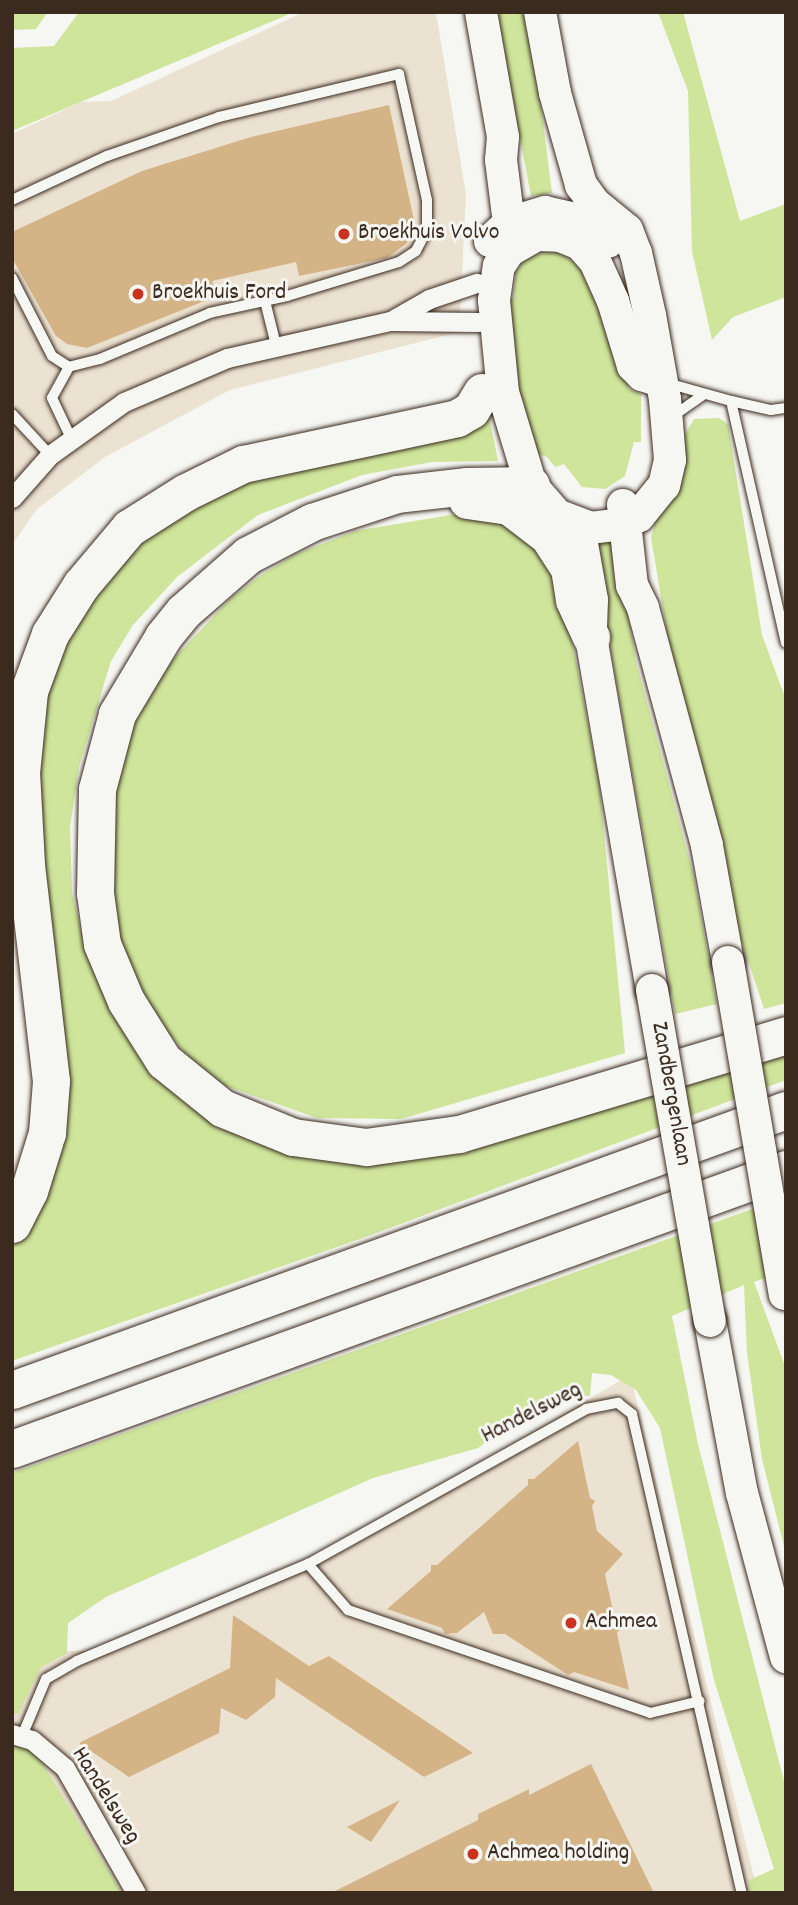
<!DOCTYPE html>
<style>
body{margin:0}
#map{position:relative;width:798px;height:1905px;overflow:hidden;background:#f6f6f2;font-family:Dekko,sans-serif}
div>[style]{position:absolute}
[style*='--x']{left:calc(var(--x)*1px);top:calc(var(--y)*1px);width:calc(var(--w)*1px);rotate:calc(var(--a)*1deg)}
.built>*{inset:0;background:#ece2d2}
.green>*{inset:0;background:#cee59b}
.building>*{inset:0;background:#d4b487}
.roads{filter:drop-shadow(0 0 2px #3b2a1e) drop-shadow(0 0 2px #3b2a1e)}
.lane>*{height:10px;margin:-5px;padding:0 5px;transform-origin:5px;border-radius:5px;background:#f6f6f2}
.street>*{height:19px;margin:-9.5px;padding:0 9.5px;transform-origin:9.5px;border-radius:9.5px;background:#f6f6f2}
.primary>*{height:32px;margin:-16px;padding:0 16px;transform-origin:16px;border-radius:16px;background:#f6f6f2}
.highway>*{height:37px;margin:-18.5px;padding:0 18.5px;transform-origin:18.5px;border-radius:18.5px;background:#f6f6f2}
.bridges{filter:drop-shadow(0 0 2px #3b2a1e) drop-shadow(0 0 2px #3b2a1e)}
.primary-bridge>*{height:32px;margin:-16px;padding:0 16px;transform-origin:16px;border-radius:16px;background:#f6f6f2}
.dots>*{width:19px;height:19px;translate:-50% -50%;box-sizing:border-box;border:4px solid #f6f6f2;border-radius:50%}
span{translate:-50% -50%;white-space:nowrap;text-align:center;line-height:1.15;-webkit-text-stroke:6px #f6f6f2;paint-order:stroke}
.poi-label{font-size:24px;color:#3b2a1e}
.left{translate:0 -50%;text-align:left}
.street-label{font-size:24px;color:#3b2a1e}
.frame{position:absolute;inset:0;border:14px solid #3b2a1e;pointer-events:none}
</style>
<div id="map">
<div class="built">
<i style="clip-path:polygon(304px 12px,436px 12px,466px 195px,459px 332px,230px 390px,105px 457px,37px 509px,12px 545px,12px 134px,81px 102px,111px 101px)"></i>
<i style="clip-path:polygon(630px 1375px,758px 1893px,12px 1893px,12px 1651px,96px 1651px,308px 1564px)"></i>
</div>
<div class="green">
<i style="clip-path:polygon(12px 12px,48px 12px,36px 29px,12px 30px)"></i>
<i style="clip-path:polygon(79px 12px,294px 12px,12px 131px,12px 48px,54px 46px)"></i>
<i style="clip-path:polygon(496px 12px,529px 12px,552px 193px,531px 196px)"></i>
<i style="clip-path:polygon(658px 12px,683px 12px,740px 221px,786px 204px,786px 297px,733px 317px,712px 340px,692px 251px,688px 91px)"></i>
<i style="clip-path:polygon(544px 251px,562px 253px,580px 268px,601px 314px,608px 312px,629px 389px,641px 394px,641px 442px,634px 442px,625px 476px,605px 489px,582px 487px,564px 464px,555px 467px,547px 457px,525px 450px,507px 297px,513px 299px,516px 271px,525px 260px)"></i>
<i style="clip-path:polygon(488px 411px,498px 461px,432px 462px,362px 475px,258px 515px,177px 577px,133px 625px,111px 661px,79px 767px,70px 827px,72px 892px,84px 944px,108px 998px,145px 1056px,325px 1150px,786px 1036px,786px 1080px,371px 1235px,12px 1361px,12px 1238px,41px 1145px,19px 743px,63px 637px,134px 544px,225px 486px)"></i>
<i style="clip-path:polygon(719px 418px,728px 424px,762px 635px,786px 700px,786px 1003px,764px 1009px,742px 942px,676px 688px,651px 537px,681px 441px,694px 419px)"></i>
<i style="clip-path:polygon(486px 509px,551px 560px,560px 578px,599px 781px,625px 1053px,401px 1119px,317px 1118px,226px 1086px,186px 1055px,153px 1013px,106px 920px,118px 746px,165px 668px,231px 598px,260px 576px,294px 555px,355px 531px)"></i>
<i style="clip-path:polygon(616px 541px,636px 661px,693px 873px,717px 1004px,675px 1014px,592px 544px)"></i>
<i style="clip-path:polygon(786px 1197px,786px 1271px,754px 1282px,786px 1369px,786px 1554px,762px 1459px,747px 1353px,744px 1285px,672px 1316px,698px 1444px,786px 1789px,786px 1893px,749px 1893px,749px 1880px,774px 1869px,714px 1680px,660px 1428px,636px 1390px,611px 1375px,592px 1373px,590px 1396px,570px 1395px,533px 1406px,478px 1448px,373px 1478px,106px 1597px,68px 1623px,67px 1653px,41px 1667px,18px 1714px,12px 1714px,12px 1473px)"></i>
<i style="clip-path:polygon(12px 1740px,29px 1742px,122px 1893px,12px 1893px)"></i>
</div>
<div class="building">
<i style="clip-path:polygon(389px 105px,414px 220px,407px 243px,387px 258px,299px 276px,296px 262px,212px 281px,217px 296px,87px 348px,67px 344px,56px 336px,12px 258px,12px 232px,142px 171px,251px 137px)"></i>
<i style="clip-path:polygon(578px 1441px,590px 1498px,595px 1501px,592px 1506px,597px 1531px,623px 1554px,605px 1574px,616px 1625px,621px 1628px,617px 1633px,629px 1690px,574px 1672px,568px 1675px,505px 1634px,493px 1634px,484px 1612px,457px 1633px,445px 1634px,442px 1628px,387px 1609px,431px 1571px,431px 1565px,437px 1565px,528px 1485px,528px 1479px,534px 1479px)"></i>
<i style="clip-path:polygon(233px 1615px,309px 1666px,329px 1656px,473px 1753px,424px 1777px,276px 1678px,275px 1697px,246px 1720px,221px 1708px,219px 1733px,129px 1777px,79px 1743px,230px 1668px)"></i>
<i style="clip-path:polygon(591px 1764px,654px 1893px,331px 1893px,478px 1820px,478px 1814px,509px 1799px,529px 1789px,529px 1795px)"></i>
<i style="clip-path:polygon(400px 1800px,371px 1842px,347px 1827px)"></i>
</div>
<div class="roads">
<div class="lane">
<i style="--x:12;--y:200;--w:105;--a:-24.9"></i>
<i style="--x:107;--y:156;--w:119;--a:-19.2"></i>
<i style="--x:219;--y:117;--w:185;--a:-13.4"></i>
<i style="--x:399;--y:74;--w:129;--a:77.5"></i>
<i style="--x:427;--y:200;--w:30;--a:90"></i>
<i style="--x:427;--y:230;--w:24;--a:118"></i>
<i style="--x:416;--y:251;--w:20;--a:147"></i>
<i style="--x:399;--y:262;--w:117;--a:163.1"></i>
<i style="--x:287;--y:296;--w:79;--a:167.6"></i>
<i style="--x:210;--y:313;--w:119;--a:157.3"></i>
<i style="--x:100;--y:359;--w:32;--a:166"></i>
<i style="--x:69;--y:367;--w:20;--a:-147"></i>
<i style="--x:52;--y:356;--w:88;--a:-117.1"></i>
<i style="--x:265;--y:301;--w:45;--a:76"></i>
<i style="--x:69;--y:367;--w:35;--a:119"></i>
<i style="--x:52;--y:398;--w:44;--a:64.6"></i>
<i style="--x:667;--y:383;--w:66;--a:15.7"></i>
<i style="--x:731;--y:401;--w:248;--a:77.2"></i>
<i style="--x:731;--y:401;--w:41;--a:12.7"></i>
<i style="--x:771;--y:410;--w:15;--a:-8"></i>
<i style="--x:12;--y:414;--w:56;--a:47.2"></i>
<i style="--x:673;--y:416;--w:38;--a:-35"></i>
<i style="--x:308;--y:1564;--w:61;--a:49"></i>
<i style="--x:348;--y:1610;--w:319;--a:18.8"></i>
<i style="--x:650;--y:1713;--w:51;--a:-13.5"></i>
<i style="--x:22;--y:1736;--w:62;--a:-67.2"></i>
<i style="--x:46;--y:1679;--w:36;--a:-30"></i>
<i style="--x:77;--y:1661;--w:251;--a:-22.8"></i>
<i style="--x:308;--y:1564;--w:318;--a:-29.1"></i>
<i style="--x:586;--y:1409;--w:33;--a:-11"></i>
<i style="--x:618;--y:1403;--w:18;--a:38"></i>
<i style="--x:632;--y:1414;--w:491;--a:77.1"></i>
</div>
<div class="street">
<i style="--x:394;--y:319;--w:40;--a:-29.7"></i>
<i style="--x:429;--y:299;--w:50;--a:-18.8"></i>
<i style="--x:12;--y:498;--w:57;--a:-48.5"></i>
<i style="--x:50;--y:455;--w:91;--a:-35.6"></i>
<i style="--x:124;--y:402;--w:112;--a:-23.1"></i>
<i style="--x:227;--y:358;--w:167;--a:-12.8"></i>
<i style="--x:390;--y:321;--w:89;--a:0.6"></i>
<i style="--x:12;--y:1734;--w:21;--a:17"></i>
<i style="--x:32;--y:1740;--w:43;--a:40.3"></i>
<i style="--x:65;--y:1768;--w:144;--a:60.4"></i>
</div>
<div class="primary">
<i style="--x:481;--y:12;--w:127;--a:80"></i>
<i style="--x:503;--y:137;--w:23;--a:95"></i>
<i style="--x:501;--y:160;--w:64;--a:82.8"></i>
<i style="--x:540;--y:12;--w:82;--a:79.5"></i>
<i style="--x:555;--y:93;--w:96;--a:74.2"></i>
<i style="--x:581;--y:185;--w:24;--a:54"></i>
<i style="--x:595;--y:204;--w:41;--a:39.1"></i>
<i style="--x:627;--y:230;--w:25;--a:69"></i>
<i style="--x:636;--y:253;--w:64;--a:77.3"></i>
<i style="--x:650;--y:315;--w:85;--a:79.9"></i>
<i style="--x:665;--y:399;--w:61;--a:85.3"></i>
<i style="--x:670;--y:460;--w:26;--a:103"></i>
<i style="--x:664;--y:485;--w:40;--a:129"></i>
<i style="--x:639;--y:516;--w:18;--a:153"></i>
<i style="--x:623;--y:524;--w:32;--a:173"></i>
<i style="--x:591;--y:528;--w:36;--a:-159"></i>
<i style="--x:557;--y:515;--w:40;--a:-131"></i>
<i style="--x:531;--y:485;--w:97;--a:-106.8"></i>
<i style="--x:503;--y:392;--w:92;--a:-95.6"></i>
<i style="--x:494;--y:300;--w:34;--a:-82"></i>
<i style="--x:499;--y:266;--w:18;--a:-56"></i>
<i style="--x:509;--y:251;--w:32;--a:-30"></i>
<i style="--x:537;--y:235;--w:23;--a:2"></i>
<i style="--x:560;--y:236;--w:22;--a:22"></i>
<i style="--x:580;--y:244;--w:23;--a:49"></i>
<i style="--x:595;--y:261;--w:44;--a:65.8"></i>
<i style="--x:613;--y:301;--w:68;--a:72.9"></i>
<i style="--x:633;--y:366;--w:13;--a:45"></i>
<i style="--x:642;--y:375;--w:20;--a:18"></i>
<i style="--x:490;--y:241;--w:26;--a:-43"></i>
<i style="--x:509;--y:223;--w:38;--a:-17"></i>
<i style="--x:545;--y:212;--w:41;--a:12.7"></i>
<i style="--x:585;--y:221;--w:31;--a:42"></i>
<i style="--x:623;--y:505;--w:81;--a:83.6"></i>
<i style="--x:632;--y:585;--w:25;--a:64"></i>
<i style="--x:643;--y:608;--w:246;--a:74.9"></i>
<i style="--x:707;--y:846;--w:118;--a:79.7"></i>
<i style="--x:579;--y:527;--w:74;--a:79.9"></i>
<i style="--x:592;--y:600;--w:37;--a:92"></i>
<i style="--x:591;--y:637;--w:358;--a:80.2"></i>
<i style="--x:710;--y:1321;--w:175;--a:79.5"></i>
<i style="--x:742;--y:1493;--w:170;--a:75"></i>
</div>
<div class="highway">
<i style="--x:531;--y:485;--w:64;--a:179.1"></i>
<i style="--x:467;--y:486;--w:70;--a:173.5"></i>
<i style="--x:397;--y:494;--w:89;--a:161.8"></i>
<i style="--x:312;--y:522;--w:72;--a:152.7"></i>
<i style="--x:248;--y:555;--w:86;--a:138.8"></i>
<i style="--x:183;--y:612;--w:32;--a:129"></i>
<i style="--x:163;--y:637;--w:90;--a:120.9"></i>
<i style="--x:117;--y:714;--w:78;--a:104.9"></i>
<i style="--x:97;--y:789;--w:104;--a:91.1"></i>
<i style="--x:95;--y:893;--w:51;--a:82.2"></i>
<i style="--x:102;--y:944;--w:62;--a:67.2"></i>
<i style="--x:126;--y:1001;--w:71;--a:57.7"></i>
<i style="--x:164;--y:1061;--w:75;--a:39"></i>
<i style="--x:222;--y:1108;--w:77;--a:22.2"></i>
<i style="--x:293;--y:1137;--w:74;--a:7.8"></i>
<i style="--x:366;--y:1147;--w:94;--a:-8"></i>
<i style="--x:459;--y:1134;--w:342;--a:-16.8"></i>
<i style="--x:467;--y:500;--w:42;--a:8.1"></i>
<i style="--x:509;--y:506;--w:49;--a:37.6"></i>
<i style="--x:548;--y:536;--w:38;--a:57"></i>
<i style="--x:569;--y:568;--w:32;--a:81"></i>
<i style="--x:574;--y:600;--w:41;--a:65.3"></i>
<i style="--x:12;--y:1224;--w:37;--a:-63"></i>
<i style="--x:29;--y:1191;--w:61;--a:-72.8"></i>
<i style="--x:47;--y:1133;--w:52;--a:-85.6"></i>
<i style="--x:51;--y:1081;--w:218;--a:-96.6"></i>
<i style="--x:26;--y:864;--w:91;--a:-93.1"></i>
<i style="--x:21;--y:773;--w:82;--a:-84.4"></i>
<i style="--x:29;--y:691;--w:61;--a:-69.8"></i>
<i style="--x:50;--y:634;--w:58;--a:-57.7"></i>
<i style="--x:81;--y:585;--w:75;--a:-49.9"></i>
<i style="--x:129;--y:528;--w:67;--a:-32.3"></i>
<i style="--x:186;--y:492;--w:64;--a:-26.2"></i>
<i style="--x:243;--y:464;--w:219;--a:-12.1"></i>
<i style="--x:457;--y:418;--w:16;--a:-30"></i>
<i style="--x:471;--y:410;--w:21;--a:-59"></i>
<i style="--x:12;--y:1390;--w:823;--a:-19.89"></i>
<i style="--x:12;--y:1449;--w:823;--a:-19.89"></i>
</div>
</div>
<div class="bridges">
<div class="primary-bridge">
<i style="--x:728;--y:962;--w:337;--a:80.3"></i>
<i style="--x:652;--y:990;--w:336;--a:80.1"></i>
</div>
</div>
<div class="dots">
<i style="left:344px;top:234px;background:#c8321e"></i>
<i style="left:138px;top:294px;background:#c8321e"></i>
<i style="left:571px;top:1623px;background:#c8321e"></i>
<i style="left:473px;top:1854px;background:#c8321e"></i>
</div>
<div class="poi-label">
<span class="left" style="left:358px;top:234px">Broekhuis Volvo</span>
<span class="left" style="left:152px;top:294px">Broekhuis Ford</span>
<span class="left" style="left:585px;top:1623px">Achmea</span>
<span class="left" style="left:487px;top:1854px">Achmea holding</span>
</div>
<div class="street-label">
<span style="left:670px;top:1094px;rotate:80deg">Zandbergenlaan</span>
<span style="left:532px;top:1414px;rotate:-27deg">Handelsweg</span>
<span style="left:105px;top:1796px;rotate:58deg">Handelsweg</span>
</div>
<div class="frame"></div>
</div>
